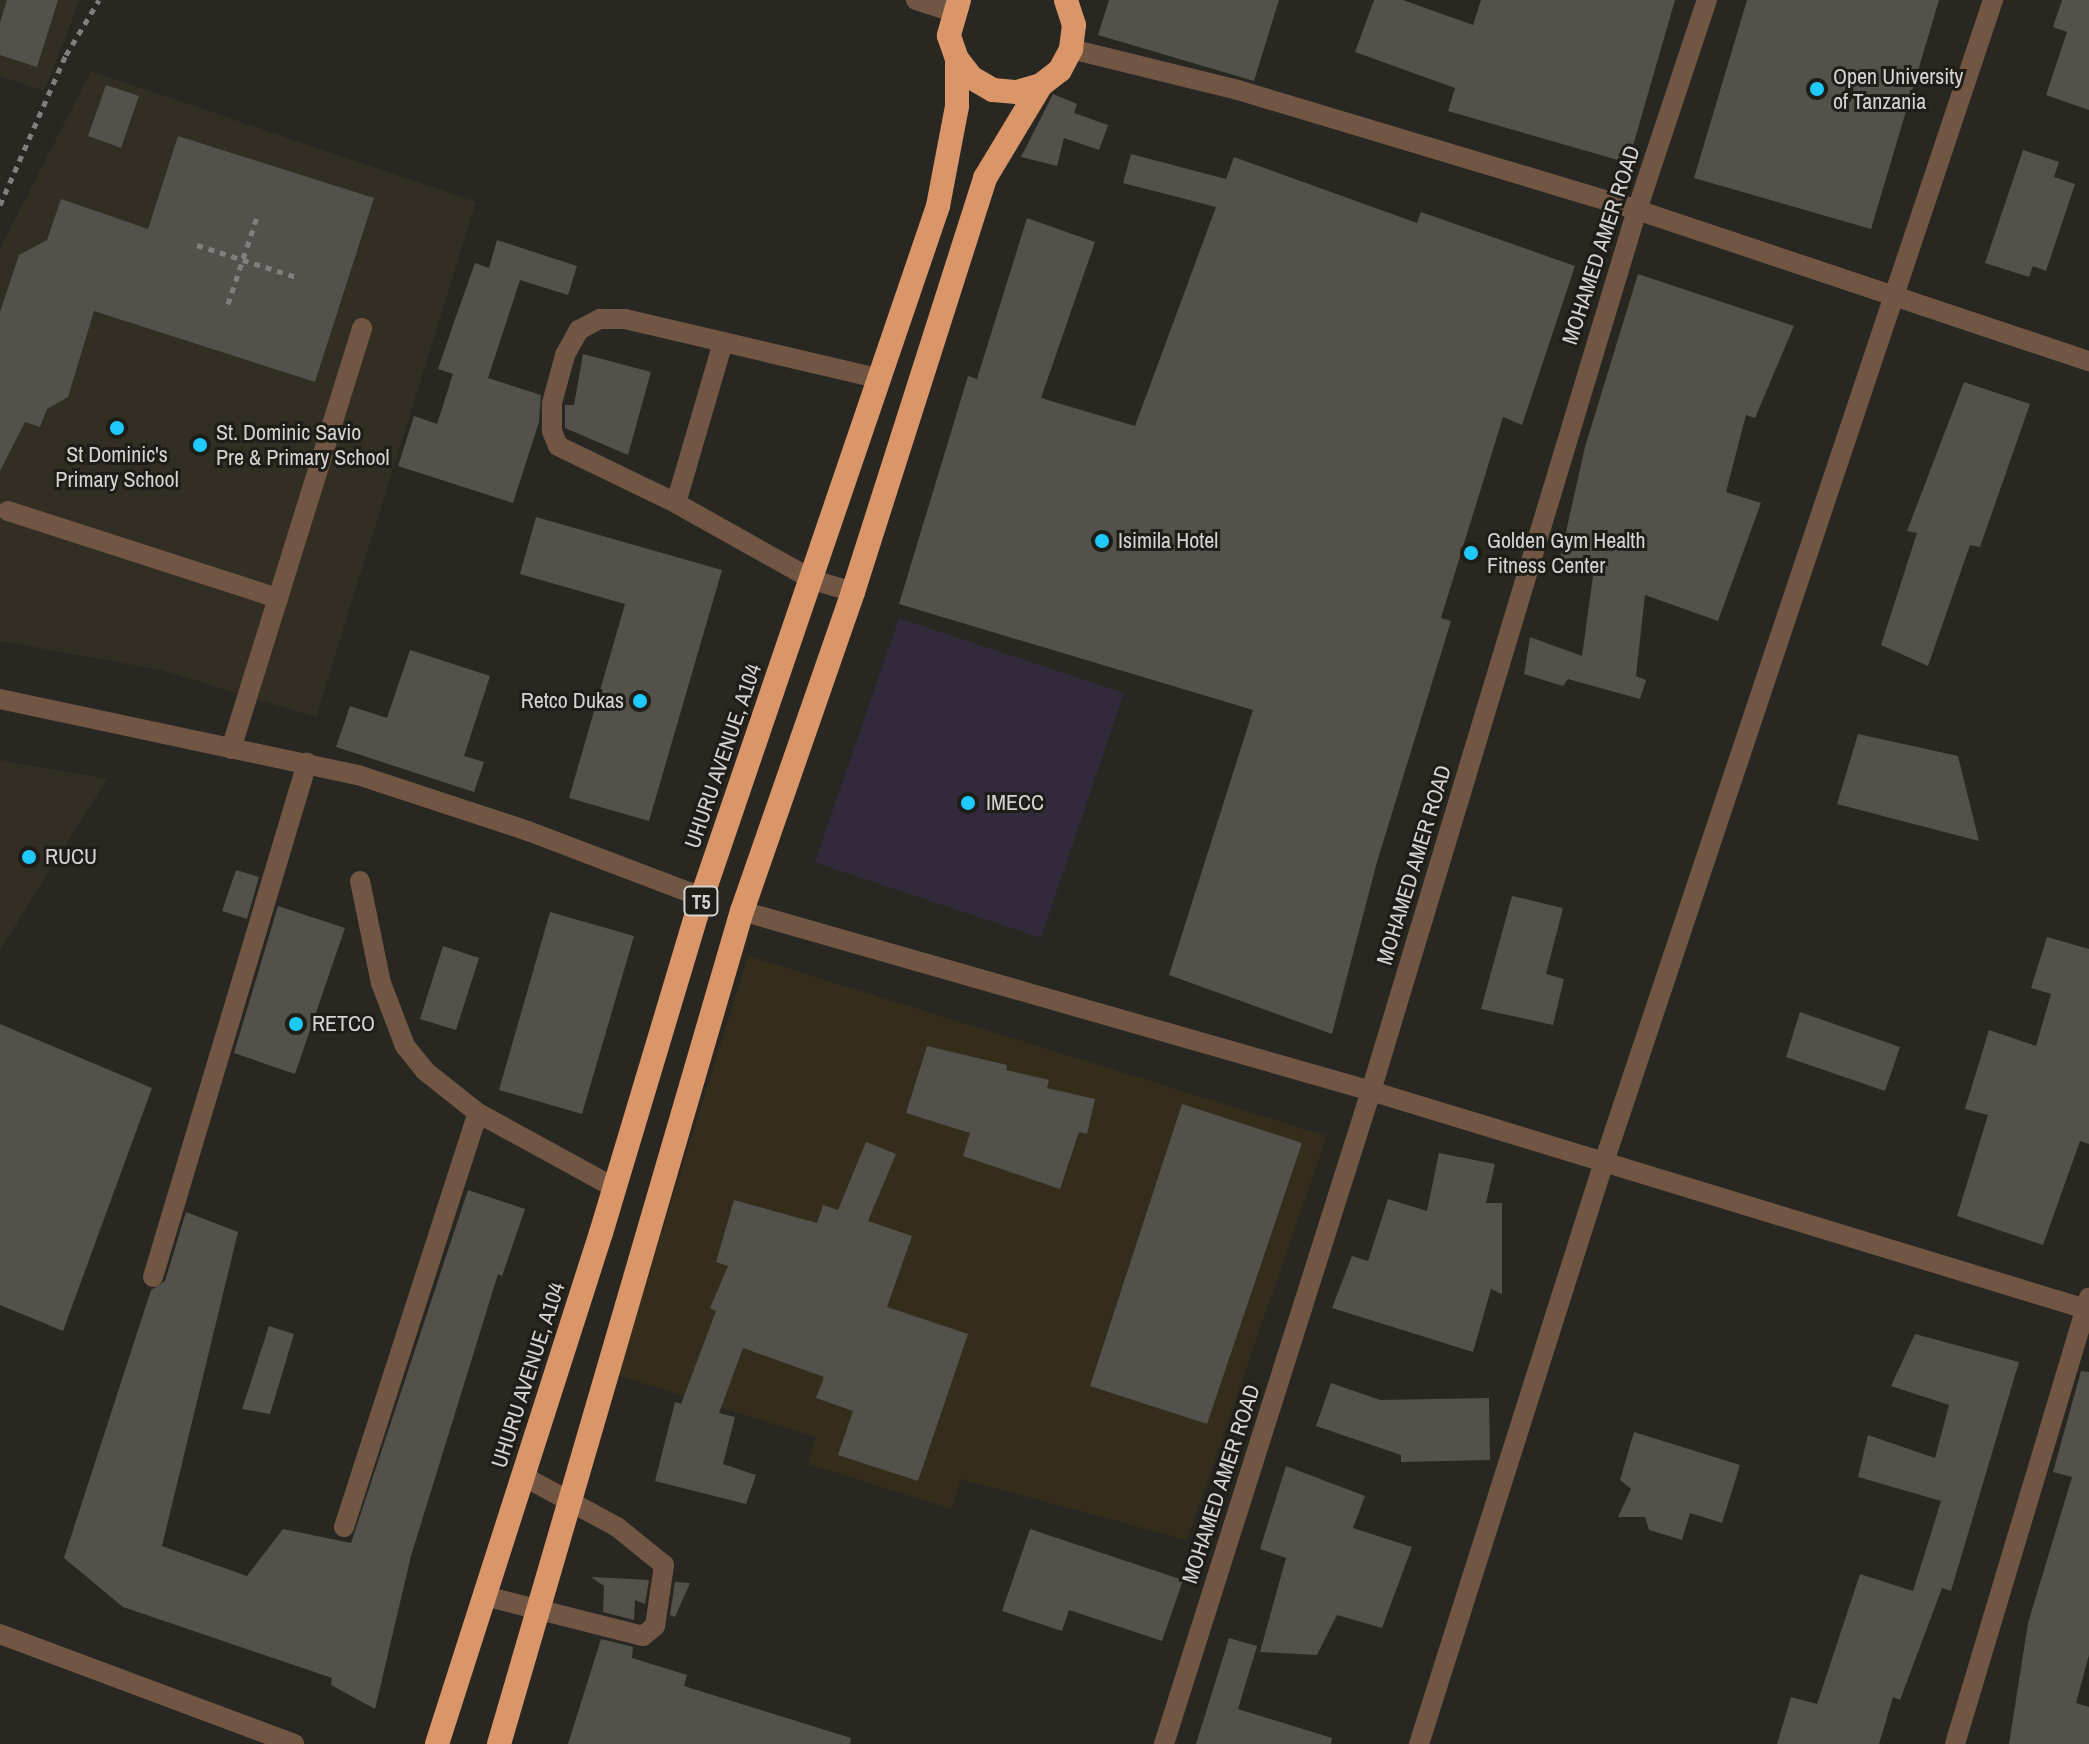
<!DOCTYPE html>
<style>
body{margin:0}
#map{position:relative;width:2089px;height:1744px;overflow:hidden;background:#282722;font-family:"Archivo Narrow",sans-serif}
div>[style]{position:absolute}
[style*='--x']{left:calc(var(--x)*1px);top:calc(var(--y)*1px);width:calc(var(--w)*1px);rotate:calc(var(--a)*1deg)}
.built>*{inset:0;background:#322e24}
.industrial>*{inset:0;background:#342d1c}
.medical>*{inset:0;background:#322a3a}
.building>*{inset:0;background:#52514b}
.path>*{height:5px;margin-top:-2.5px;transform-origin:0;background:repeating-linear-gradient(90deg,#807f7b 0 6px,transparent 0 12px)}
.minor>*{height:20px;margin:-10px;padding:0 10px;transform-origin:10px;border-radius:10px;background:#725644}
.highway>*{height:24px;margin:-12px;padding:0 12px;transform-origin:12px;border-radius:12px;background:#da9668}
.dots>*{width:22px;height:22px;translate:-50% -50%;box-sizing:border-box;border:4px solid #1f1d18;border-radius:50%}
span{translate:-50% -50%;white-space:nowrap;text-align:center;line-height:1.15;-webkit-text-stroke:6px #1f1d18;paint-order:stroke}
.shield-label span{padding:2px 6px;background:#1f1d18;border:2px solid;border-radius:6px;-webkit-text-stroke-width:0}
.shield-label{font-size:20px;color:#d5d4d1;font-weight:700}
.poi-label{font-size:22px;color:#d5d4d1}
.left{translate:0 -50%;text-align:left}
.right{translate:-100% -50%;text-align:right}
.street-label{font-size:22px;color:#d5d4d1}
</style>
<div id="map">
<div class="built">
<i style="clip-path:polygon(0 0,80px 0,44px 91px,0 76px)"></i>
<i style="clip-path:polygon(91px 71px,476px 202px,316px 717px,161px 670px,0 641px,0 249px)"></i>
<i style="clip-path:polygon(0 760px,107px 779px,0 950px)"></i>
</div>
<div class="industrial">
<i style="clip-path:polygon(748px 956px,1327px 1136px,1187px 1540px,961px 1479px,952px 1509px,808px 1464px,816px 1437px,617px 1375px)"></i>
</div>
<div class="medical">
<i style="clip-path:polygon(899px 618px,1124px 693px,1041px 938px,815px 862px)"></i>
</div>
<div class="building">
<i style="clip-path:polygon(7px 0,58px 0,37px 67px,0 55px,0 23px)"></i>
<i style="clip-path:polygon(1109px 0,1279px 0,1254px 81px,1098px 35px)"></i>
<i style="clip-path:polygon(1374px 0,1403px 0,1473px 25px,1481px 0,1675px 0,1628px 163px,1448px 111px,1455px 88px,1355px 52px)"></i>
<i style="clip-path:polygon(1747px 0,1939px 0,1871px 229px,1694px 178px)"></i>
<i style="clip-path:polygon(2062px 0,2089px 0,2089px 110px,2046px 95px,2067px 32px,2053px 27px)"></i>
<i style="clip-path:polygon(106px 85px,139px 96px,121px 148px,88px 136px)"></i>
<i style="clip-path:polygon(1053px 94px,1077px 104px,1074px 113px,1108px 125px,1099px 150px,1064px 138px,1057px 166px,1021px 157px)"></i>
<i style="clip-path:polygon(178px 136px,374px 198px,315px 382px,94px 311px,68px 397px,47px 409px,40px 427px,25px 422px,0 471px,0 312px,19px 255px,47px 240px,61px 199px,148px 229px)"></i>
<i style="clip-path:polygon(2023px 150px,2059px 162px,2054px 177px,2075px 184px,2046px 271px,2033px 266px,2029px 277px,1985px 263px)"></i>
<i style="clip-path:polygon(1131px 154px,1226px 179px,1234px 157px,1417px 223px,1421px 212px,1575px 266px,1522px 425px,1503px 417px,1441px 618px,1451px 621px,1377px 862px,1332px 1034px,1169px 975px,1253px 710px,899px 604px,968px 376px,977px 379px,1027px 218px,1095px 242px,1041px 398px,1135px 426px,1216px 207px,1123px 183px)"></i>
<i style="clip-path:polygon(497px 240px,577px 266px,568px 295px,520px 280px,488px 378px,541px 395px,539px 422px,513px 503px,398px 466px,414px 416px,437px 424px,453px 374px,438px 369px,453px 325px,475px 263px,489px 268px)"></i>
<i style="clip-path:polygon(1638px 274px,1794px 326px,1755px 418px,1746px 415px,1726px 492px,1761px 503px,1718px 621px,1645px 595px,1636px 676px,1646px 680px,1640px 699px,1568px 679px,1563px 686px,1524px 674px,1530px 637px,1582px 656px,1593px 576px,1559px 563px,1585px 447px)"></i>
<i style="clip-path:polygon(583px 354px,651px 372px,628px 455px,565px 428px,565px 405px,574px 405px)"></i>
<i style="clip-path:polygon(1964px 382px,2030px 404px,1980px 547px,1970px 545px,1928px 666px,1881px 645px,1917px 533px,1907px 531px)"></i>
<i style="clip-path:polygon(536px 517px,722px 570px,649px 821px,569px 798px,625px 604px,520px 574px)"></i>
<i style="clip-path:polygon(410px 650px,490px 676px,464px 756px,484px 762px,474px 792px,336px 747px,350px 706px,387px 718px)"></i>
<i style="clip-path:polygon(1858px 734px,1958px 756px,1979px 841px,1837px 804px)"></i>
<i style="clip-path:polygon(236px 870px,259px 877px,247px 919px,222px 911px)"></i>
<i style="clip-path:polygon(1512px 896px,1563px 908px,1546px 974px,1564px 979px,1553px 1025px,1481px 1009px)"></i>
<i style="clip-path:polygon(278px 906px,345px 928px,295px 1074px,234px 1053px)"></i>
<i style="clip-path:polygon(550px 912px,634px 936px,582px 1114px,499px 1090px)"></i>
<i style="clip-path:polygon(2047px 937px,2089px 949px,2089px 1144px,2080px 1141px,2043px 1245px,1957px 1216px,1988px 1115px,1965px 1109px,1989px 1030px,2036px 1046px,2051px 994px,2031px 988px)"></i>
<i style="clip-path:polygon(443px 946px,479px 958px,456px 1030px,420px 1019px)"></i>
<i style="clip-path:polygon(1800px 1012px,1900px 1047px,1885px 1091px,1786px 1057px)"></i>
<i style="clip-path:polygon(0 1024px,152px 1088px,63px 1331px,0 1305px)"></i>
<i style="clip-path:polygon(927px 1046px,1007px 1065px,1006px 1070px,1049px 1080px,1047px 1088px,1095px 1099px,1087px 1134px,1079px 1132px,1060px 1189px,963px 1156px,970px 1133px,906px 1113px)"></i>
<i style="clip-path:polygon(1182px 1104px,1302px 1143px,1207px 1424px,1090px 1386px)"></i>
<i style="clip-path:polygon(866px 1142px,896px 1154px,868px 1221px,912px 1236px,887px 1307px,968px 1334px,918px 1481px,838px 1455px,853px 1411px,816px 1398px,824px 1377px,743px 1348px,719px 1413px,735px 1417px,723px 1464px,756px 1475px,746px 1504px,655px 1481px,675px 1402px,681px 1404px,716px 1311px,710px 1308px,728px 1266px,716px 1262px,734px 1200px,817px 1223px,823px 1205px,838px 1210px)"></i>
<i style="clip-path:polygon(1439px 1153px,1495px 1164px,1486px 1203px,1502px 1203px,1502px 1294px,1491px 1289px,1473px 1352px,1332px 1308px,1352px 1256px,1368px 1261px,1388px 1199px,1427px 1211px)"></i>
<i style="clip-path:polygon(468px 1190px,525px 1209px,502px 1276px,498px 1274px,411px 1556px,375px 1709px,331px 1685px,332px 1678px,123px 1607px,64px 1558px,151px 1290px,165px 1281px,186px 1212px,238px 1232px,162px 1546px,247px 1576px,283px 1529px,351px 1543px)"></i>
<i style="clip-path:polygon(269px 1326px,294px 1334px,270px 1414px,242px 1409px)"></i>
<i style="clip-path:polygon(1915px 1334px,2019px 1362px,1951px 1591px,1942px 1588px,1900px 1700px,1893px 1697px,1879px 1744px,1777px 1744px,1791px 1697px,1817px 1704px,1860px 1574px,1913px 1591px,1941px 1501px,1858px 1477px,1868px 1435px,1935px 1458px,1949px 1405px,1891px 1386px)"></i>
<i style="clip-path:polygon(2081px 1371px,2089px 1372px,2089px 1655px,2076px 1703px,2089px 1707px,2089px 1744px,2009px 1744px,2028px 1623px,2072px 1477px,2053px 1472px)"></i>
<i style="clip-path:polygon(1331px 1383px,1380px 1400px,1489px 1398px,1490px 1460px,1401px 1462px,1401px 1455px,1316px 1426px)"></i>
<i style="clip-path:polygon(1634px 1432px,1740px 1465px,1722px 1523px,1690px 1513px,1682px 1540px,1649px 1530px,1645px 1517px,1618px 1517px,1631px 1489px,1620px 1480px)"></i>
<i style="clip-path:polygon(1286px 1466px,1365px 1496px,1353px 1528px,1412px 1547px,1382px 1628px,1337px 1615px,1317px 1655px,1260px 1652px,1286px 1558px,1260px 1549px)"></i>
<i style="clip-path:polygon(1030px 1529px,1183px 1580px,1162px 1641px,1069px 1610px,1062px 1631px,1002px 1611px)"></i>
<i style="clip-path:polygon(591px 1577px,649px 1580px,645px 1604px,635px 1600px,634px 1620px,603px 1612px,604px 1586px)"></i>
<i style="clip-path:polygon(675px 1582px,690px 1583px,675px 1617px,670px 1615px)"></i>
<i style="clip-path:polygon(1229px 1638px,1257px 1646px,1238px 1709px,1332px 1738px,1331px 1744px,1196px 1744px)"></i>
<i style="clip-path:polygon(601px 1639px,633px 1647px,632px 1658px,687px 1675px,684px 1686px,851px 1738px,850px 1744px,568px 1744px)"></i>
</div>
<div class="path">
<i style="--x:0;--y:205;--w:164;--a:-66.3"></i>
<i style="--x:66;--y:55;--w:64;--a:-59"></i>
<i style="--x:197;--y:245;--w:104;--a:17.9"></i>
<i style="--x:228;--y:304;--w:92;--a:-71.6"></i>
</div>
<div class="minor">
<i style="--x:916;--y:0;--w:38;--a:18"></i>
<i style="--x:1071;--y:49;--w:172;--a:13.8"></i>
<i style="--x:1238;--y:90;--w:417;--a:16.7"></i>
<i style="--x:1637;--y:210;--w:477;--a:18.5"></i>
<i style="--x:676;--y:503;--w:168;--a:-73.7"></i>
<i style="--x:8;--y:511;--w:284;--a:17.9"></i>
<i style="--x:853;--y:592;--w:42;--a:-163.3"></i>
<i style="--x:813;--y:580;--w:157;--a:-150.7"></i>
<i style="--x:676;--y:503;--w:131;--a:-154.2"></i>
<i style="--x:558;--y:446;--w:16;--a:-112"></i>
<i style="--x:552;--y:431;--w:28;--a:-90"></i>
<i style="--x:552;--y:403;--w:50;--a:-74.8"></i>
<i style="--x:565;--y:355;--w:29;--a:-61"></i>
<i style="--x:579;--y:330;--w:24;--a:-28"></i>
<i style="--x:600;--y:319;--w:25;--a:0"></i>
<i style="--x:625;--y:319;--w:262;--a:13.2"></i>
<i style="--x:0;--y:699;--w:366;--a:12"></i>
<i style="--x:358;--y:775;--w:179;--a:18.2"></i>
<i style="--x:528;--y:831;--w:186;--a:20.8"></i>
<i style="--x:231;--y:749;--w:441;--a:-72.7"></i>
<i style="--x:360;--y:881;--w:104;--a:78.4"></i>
<i style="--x:381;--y:983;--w:67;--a:69.1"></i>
<i style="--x:405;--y:1046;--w:32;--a:51"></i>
<i style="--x:425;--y:1071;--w:68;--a:38.4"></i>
<i style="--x:478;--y:1113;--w:154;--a:28.7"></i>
<i style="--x:742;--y:911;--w:654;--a:15.97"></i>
<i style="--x:1371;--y:1091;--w:751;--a:16.96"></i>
<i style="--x:153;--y:1277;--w:537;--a:-73.32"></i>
<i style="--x:344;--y:1527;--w:435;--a:-72.1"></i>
<i style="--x:485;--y:1596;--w:163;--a:14.2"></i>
<i style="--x:643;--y:1636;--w:16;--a:-40"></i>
<i style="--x:655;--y:1626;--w:62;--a:-81.6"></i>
<i style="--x:664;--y:1565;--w:60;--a:-141"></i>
<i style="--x:617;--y:1527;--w:107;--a:-151.5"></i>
<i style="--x:0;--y:1634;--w:314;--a:20.5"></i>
<i style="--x:1164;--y:1744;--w:685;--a:-72.41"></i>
<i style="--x:1371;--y:1091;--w:920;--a:-73.2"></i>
<i style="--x:1637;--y:210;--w:221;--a:-71.6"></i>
<i style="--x:1419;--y:1744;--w:608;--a:-72.37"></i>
<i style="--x:1603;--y:1165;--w:1229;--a:-71.49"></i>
<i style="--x:1955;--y:1744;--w:466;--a:-73.3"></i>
</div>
<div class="highway">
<i style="--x:959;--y:0;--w:37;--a:106"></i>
<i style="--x:949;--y:36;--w:24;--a:71"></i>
<i style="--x:957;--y:59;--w:24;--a:52"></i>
<i style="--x:972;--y:78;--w:24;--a:30"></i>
<i style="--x:993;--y:90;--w:24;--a:5"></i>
<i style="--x:1017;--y:92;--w:25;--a:-16"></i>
<i style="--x:1041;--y:85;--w:24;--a:-38"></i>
<i style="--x:1060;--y:70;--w:24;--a:-62"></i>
<i style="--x:1071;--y:49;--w:24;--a:-83"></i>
<i style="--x:1074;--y:25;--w:26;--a:-108"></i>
<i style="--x:437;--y:1744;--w:537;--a:-72.21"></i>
<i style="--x:601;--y:1233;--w:351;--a:-73.3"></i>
<i style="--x:702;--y:897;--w:730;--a:-71.14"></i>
<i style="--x:938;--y:206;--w:102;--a:-79.2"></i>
<i style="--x:957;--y:106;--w:47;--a:-90"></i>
<i style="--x:499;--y:1744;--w:868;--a:-73.74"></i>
<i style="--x:742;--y:911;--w:338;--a:-70.8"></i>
<i style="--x:853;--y:592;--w:435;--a:-72.3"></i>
<i style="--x:985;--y:178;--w:109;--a:-58.9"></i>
</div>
<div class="dots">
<i style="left:1817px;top:89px;background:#20c9fd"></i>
<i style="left:117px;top:428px;background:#20c9fd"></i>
<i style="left:200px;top:445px;background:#20c9fd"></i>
<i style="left:1102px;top:541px;background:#20c9fd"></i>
<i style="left:1471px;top:553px;background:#20c9fd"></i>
<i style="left:640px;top:701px;background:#20c9fd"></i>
<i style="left:968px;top:803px;background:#20c9fd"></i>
<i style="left:29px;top:857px;background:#20c9fd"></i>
<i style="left:296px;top:1024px;background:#20c9fd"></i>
</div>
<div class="shield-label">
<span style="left:701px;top:901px">T5</span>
</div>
<div class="poi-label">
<span class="left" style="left:1833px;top:89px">Open University<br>of Tanzania</span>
<span class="left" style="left:216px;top:445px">St. Dominic Savio<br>Pre &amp; Primary School</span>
<span style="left:117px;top:467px">St Dominic's<br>Primary School</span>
<span class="left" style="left:1487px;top:553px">Golden Gym Health<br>Fitness Center</span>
<span class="left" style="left:1118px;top:541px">Isimila Hotel</span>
<span class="right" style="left:624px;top:701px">Retco Dukas</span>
<span class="left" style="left:986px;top:803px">IMECC</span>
<span class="left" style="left:45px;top:857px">RUCU</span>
<span class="left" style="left:312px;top:1024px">RETCO</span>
</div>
<div class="street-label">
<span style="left:1601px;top:245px;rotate:-72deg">MOHAMED AMER ROAD</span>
<span style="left:723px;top:756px;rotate:-71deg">UHURU AVENUE, A104</span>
<span style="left:1414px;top:865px;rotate:-73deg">MOHAMED AMER ROAD</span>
<span style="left:528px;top:1375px;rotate:-72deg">UHURU AVENUE, A104</span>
<span style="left:1221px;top:1484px;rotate:-72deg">MOHAMED AMER ROAD</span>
</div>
</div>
